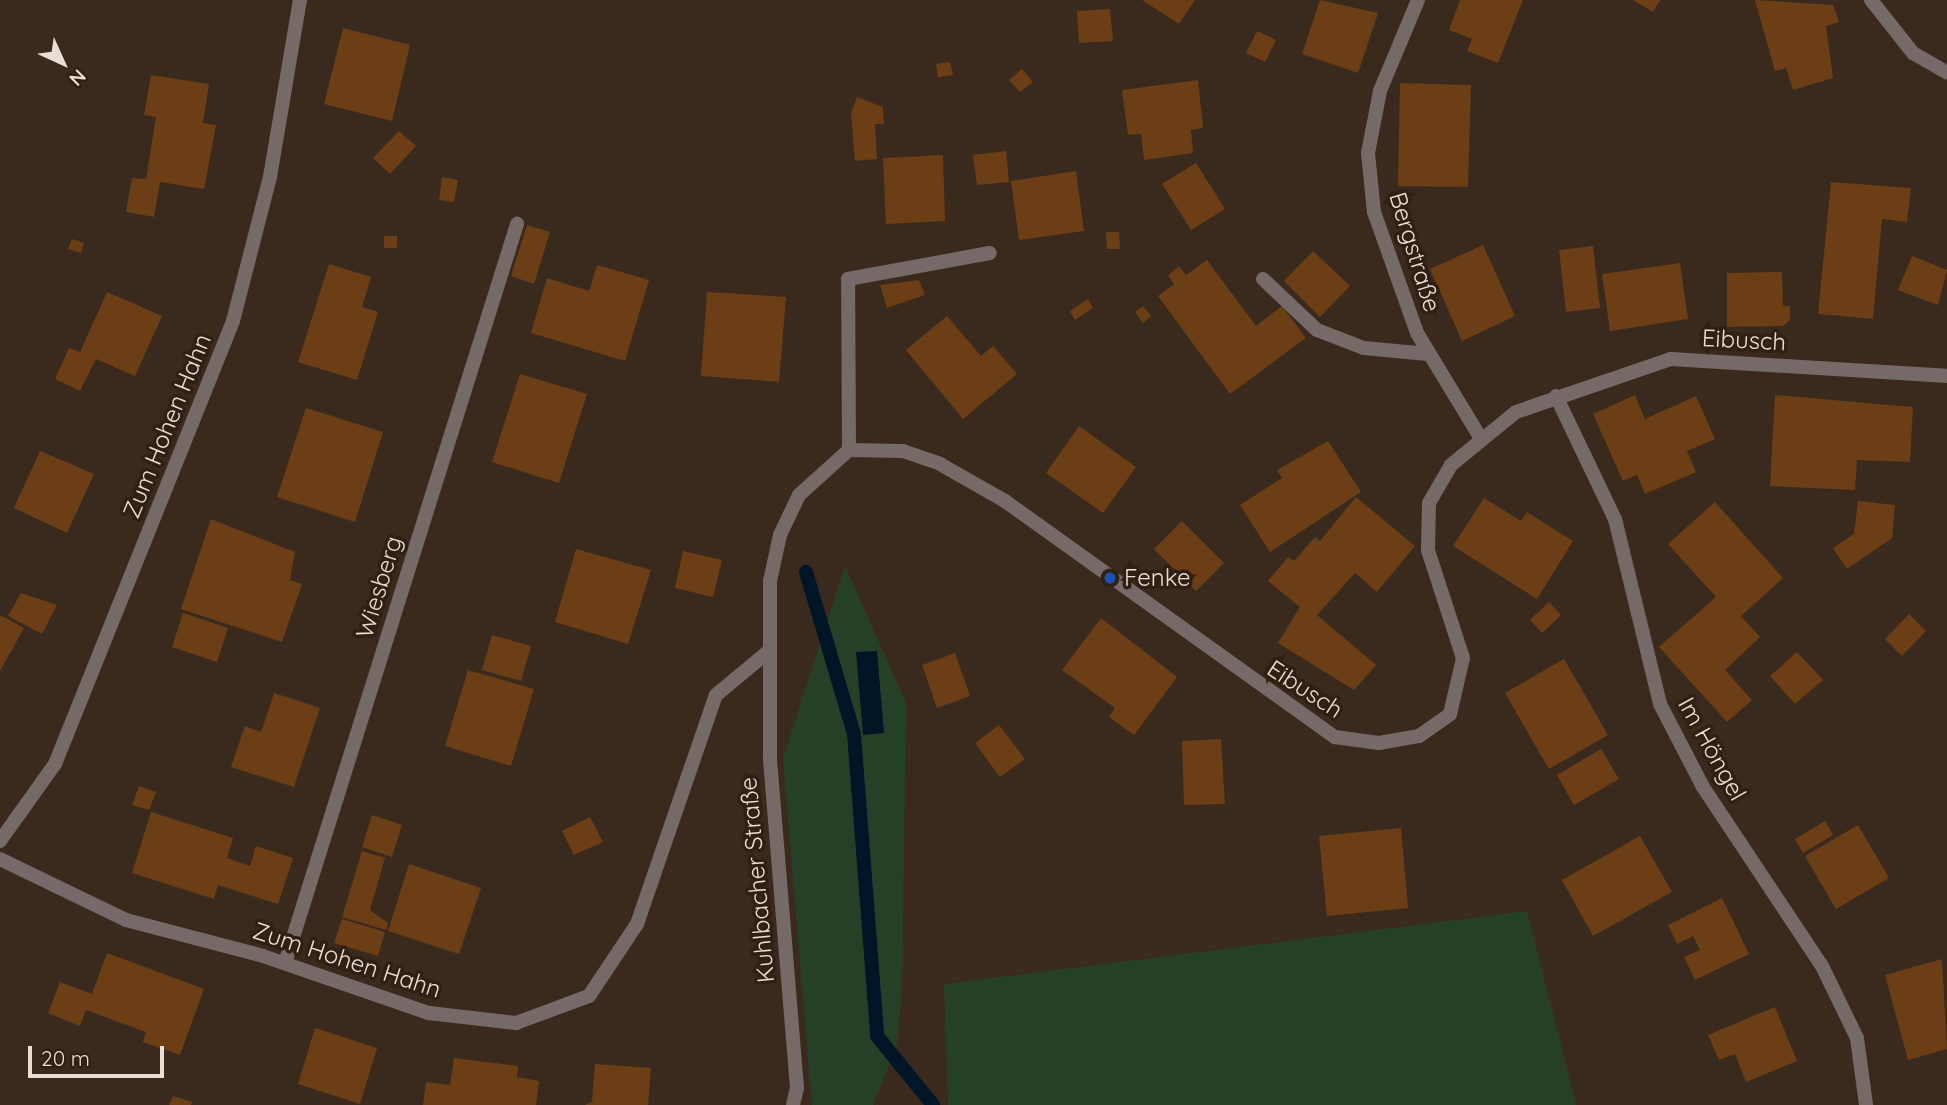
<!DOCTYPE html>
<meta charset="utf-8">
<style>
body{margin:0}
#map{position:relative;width:1947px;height:1105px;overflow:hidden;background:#3a2a1e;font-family:Quicksand,sans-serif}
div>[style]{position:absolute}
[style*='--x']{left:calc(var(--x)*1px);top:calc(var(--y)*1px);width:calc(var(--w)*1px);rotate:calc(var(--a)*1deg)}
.green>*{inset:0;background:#264028}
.water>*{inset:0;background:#001627}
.stream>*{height:14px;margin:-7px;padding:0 7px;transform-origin:7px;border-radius:7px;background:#001627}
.building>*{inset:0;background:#6b3e16}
.service>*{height:14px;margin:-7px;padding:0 7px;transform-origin:7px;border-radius:7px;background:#766a69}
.minor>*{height:14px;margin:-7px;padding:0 7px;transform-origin:7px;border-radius:7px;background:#766a69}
.dots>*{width:19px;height:19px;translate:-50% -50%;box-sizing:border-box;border:4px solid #302014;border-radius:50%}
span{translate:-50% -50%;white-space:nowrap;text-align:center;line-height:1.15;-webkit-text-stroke:7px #302014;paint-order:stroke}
.street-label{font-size:24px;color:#e8ded6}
.poi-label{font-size:24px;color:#e8ded6}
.left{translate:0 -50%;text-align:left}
.north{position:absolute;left:28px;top:28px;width:70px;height:70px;-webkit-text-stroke:5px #302014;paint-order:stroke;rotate:135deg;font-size:19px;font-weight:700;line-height:28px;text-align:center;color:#e8ded6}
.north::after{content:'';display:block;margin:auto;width:24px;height:32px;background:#e8ded6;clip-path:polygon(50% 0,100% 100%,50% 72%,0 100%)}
.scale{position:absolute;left:28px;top:1046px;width:136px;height:32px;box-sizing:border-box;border:4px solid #e8ded6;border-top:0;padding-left:9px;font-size:21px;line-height:24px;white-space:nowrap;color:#e8ded6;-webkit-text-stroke:5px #302014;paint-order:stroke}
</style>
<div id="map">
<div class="green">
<i style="clip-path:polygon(845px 566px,906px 703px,902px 989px,897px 1045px,873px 1105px,812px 1105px,783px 758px)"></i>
<i style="clip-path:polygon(1527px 911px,1576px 1105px,948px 1105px,944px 984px)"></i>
</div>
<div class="water">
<i style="clip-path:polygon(877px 651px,884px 733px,863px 735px,856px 652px)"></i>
</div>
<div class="stream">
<i style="--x:806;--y:572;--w:169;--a:73.5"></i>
<i style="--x:854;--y:734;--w:303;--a:85.6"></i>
<i style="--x:877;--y:1036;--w:89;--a:50.9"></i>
</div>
<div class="building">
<i style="clip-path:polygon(1142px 0,1195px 0,1179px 24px)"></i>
<i style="clip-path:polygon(1320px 0,1378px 13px,1358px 73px,1302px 54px)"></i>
<i style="clip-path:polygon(1460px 0,1523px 0,1498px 63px,1467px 51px,1472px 39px,1449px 30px)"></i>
<i style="clip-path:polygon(1633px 0,1660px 0,1653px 12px)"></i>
<i style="clip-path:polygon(1755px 0,1833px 5px,1839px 22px,1826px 26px,1833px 78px,1793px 90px,1786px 68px,1775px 71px)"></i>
<i style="clip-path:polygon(1110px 9px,1113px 41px,1079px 43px,1077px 11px)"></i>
<i style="clip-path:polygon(343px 28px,410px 45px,392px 121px,324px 104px)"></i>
<i style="clip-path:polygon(1257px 31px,1276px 40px,1265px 62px,1246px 53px)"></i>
<i style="clip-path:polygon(950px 62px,953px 75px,938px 77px,936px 64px)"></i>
<i style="clip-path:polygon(1022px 69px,1033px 82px,1020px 92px,1009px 80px)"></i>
<i style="clip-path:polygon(151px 75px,209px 84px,203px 123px,216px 125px,204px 189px,160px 182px,154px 217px,126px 212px,132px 178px,146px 179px,156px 117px,144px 115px)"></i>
<i style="clip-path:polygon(1198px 80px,1203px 128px,1191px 130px,1193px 153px,1144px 160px,1141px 134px,1128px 135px,1122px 90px)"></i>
<i style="clip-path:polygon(1400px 83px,1471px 85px,1468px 187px,1398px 186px)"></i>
<i style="clip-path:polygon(857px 97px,883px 107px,884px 124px,875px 124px,877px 159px,855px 161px,851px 113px)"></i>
<i style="clip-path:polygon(399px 131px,416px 146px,390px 174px,373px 158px)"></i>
<i style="clip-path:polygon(1006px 151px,1009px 182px,977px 185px,973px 155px)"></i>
<i style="clip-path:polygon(943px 155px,945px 221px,886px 224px,883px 158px)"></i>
<i style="clip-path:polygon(1196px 163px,1225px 209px,1191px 230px,1162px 184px)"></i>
<i style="clip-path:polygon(1076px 171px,1084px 231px,1019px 240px,1011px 181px)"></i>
<i style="clip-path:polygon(442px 177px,458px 180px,454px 202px,439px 200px)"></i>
<i style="clip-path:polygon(1831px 182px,1911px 188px,1907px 222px,1882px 219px,1873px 319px,1818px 314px)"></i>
<i style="clip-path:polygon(527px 225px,550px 232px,534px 284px,511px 276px)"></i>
<i style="clip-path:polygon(1106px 232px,1119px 232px,1120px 249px,1107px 249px)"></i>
<i style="clip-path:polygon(384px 236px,397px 236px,397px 248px,384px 248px)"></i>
<i style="clip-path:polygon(72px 239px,84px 243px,81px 253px,68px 249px)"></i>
<i style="clip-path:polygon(1483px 245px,1515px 316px,1462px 341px,1430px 269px)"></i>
<i style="clip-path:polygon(1593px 246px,1600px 308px,1566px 312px,1559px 250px)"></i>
<i style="clip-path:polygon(1313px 251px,1350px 286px,1320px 317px,1284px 281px)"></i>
<i style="clip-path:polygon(1912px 256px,1947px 270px,1938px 305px,1898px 290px)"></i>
<i style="clip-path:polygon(1207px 260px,1256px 326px,1282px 306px,1306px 338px,1230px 394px,1158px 296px,1174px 284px,1168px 275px,1179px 266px,1186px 275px)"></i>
<i style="clip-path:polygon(1680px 263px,1688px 319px,1610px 331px,1602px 274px)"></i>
<i style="clip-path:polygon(329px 264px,371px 277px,362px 307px,378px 312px,357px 380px,298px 362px)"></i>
<i style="clip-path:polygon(597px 265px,649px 280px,625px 361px,531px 333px,547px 278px,589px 291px)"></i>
<i style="clip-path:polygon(1782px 272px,1783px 306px,1790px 306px,1790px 320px,1783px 326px,1727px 327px,1727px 273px)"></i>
<i style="clip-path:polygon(919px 280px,925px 295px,887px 308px,880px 285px)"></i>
<i style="clip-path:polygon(107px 292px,162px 316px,135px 376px,96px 359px,80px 391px,55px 379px,69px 348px,80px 352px)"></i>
<i style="clip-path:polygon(707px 292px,786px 297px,779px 382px,701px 376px)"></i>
<i style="clip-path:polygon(1088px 299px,1093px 308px,1075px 320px,1070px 311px)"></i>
<i style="clip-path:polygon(1143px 306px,1151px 316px,1143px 323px,1135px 312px)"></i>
<i style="clip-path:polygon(947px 316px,981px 356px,993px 346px,1017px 374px,963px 419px,906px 350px)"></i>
<i style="clip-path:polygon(520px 374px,587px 394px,559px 483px,492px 462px)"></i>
<i style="clip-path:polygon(1635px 395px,1645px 419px,1696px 396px,1715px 439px,1687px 451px,1696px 472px,1645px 494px,1637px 475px,1623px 481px,1593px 414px)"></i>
<i style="clip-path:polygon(1775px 395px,1913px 407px,1910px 462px,1857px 460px,1855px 490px,1770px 486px)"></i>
<i style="clip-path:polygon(306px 408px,383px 432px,355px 522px,277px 497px)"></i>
<i style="clip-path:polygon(1079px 426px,1136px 467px,1103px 513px,1046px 473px)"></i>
<i style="clip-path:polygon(1328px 441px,1361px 492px,1270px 552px,1240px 505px,1282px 478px,1277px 470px)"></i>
<i style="clip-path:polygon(40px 451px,94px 474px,67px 533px,14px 508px)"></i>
<i style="clip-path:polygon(1356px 497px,1415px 546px,1377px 592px,1355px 573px,1317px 615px,1376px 665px,1354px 690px,1278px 643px,1300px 607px,1268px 581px,1288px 557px,1294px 561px,1315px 537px,1320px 541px)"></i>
<i style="clip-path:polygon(1484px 498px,1521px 521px,1527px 512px,1573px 541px,1537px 599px,1453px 546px)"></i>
<i style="clip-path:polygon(1858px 501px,1895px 505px,1892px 538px,1847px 569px,1833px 548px,1854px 534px)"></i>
<i style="clip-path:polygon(1715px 502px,1783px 578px,1741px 616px,1760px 637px,1725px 670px,1752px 700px,1727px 722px,1659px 647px,1716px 597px,1668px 544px)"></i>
<i style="clip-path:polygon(211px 519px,295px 552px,290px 580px,302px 584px,282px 642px,181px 609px)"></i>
<i style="clip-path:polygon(1182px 521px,1224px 563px,1196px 591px,1154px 549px)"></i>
<i style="clip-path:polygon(576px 549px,651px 570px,628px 644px,555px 622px)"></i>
<i style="clip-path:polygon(683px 551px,722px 560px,713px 597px,675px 588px)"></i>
<i style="clip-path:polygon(21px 593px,57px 605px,42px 634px,8px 616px)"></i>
<i style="clip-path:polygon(1549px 602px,1561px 615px,1542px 633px,1530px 620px)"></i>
<i style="clip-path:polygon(183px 613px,228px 628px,217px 662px,172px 647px)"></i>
<i style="clip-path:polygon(1909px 614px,1926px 631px,1902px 656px,1885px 639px)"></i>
<i style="clip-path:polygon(0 615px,24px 628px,0 671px)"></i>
<i style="clip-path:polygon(1101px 618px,1177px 677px,1134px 735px,1109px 717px,1115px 708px,1062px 670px)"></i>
<i style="clip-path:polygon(492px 635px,531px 646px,521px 681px,482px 670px)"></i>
<i style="clip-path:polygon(1797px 652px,1823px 680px,1795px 704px,1770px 676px)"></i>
<i style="clip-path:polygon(955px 653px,970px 696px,937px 708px,922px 665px)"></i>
<i style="clip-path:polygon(1564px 659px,1608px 735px,1549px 769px,1505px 693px)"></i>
<i style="clip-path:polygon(468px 670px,534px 689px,511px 766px,445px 746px)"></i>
<i style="clip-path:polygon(274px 693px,320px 708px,294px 787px,231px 767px,245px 726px,261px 732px)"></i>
<i style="clip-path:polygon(999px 725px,1025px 759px,1000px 777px,975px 743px)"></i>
<i style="clip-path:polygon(1221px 739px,1225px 804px,1184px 805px,1182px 741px)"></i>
<i style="clip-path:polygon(1601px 749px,1619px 779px,1574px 805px,1557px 775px)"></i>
<i style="clip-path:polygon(139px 786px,156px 792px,149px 810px,132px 805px)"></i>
<i style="clip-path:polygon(151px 812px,233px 838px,227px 858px,250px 866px,256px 846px,293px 858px,278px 904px,218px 885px,214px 899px,132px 873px)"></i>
<i style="clip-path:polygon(372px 815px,402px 825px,392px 857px,362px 847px)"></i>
<i style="clip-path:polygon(590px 817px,603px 842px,574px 855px,562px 831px)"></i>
<i style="clip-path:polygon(1825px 821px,1833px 835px,1803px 853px,1795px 839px)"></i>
<i style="clip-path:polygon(1858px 825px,1889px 878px,1836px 909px,1805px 856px)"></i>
<i style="clip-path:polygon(1401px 828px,1408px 908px,1327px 916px,1319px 836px)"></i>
<i style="clip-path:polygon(1640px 836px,1672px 892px,1593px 936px,1562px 880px)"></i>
<i style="clip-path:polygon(362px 851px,385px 858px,370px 910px,388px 923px,386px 930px,342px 917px)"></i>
<i style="clip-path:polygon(409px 864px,481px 888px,459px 954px,388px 931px)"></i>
<i style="clip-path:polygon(1722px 898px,1749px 954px,1695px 980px,1684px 957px,1700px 950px,1693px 936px,1677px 944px,1668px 925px)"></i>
<i style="clip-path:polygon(342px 919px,385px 932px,378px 956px,334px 943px)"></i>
<i style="clip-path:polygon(107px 953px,204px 989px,180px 1055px,143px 1042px,146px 1032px,86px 1010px,80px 1026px,48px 1013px,60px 982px,92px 994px)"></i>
<i style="clip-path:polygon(1942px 959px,1947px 1049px,1908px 1060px,1885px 975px)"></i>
<i style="clip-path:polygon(1775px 1007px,1797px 1061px,1746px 1082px,1735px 1054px,1719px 1060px,1708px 1035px)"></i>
<i style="clip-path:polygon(315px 1028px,377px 1048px,360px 1104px,298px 1084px)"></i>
<i style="clip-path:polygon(454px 1058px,518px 1066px,517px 1077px,539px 1081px,536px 1105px,423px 1105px,426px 1082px,450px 1085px)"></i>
<i style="clip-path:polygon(595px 1064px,651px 1068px,648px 1105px,585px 1105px,592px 1102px)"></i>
<i style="clip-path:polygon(173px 1096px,192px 1102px,191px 1105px,169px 1105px)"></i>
</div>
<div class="service">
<i style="--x:849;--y:450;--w:171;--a:-90.3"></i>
<i style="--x:848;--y:279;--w:144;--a:-10.4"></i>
</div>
<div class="minor">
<i style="--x:1418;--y:0;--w:99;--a:112.7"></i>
<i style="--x:1380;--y:91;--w:63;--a:101"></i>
<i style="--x:1368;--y:153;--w:59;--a:84.2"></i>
<i style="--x:1374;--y:212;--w:128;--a:70.4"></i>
<i style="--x:1417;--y:333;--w:122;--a:58.8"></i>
<i style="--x:1871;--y:0;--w:68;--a:51.6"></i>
<i style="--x:1913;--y:53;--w:39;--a:30"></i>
<i style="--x:1263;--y:279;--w:74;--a:43.4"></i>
<i style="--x:1317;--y:330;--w:50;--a:21"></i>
<i style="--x:1364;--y:348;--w:64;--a:5.4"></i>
<i style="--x:1556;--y:396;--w:136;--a:64.4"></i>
<i style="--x:1615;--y:519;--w:190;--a:76.3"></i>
<i style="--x:1660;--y:704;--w:93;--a:62.6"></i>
<i style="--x:1703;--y:787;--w:215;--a:56.4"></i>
<i style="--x:1822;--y:966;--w:80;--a:64.1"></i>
<i style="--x:1857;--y:1038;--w:68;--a:82.3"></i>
<i style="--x:0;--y:841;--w:95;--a:-54.5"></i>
<i style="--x:55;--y:764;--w:477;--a:-68.1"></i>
<i style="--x:233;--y:321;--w:149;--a:-75.6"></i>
<i style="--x:270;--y:177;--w:180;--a:-80.4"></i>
<i style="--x:0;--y:859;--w:140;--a:25.8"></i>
<i style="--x:126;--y:920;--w:142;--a:14.7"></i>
<i style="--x:263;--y:956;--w:176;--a:19"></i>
<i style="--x:429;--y:1013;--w:88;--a:6.6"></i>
<i style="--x:516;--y:1023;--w:78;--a:-20.3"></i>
<i style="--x:589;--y:996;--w:87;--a:-56.3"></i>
<i style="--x:637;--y:924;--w:242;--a:-71"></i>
<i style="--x:716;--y:695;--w:69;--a:-39.7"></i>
<i style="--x:285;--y:963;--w:775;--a:-72.57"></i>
<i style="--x:793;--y:1105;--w:17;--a:-77"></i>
<i style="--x:797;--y:1088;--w:332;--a:-94.7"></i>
<i style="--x:770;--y:757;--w:176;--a:-90"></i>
<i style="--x:770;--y:581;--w:47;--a:-77.7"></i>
<i style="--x:780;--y:535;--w:44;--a:-64.6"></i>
<i style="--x:799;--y:495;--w:67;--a:-42"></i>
<i style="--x:849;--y:450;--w:54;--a:1.1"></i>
<i style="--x:903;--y:451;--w:39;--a:19"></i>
<i style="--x:940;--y:464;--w:75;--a:29.6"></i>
<i style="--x:1005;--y:501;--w:406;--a:35.6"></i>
<i style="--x:1335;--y:737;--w:44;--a:7.8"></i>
<i style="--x:1379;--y:743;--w:41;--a:-9.9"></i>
<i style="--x:1419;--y:736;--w:38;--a:-35"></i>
<i style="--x:1450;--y:714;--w:57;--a:-76.9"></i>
<i style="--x:1463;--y:658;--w:114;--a:-108"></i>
<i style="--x:1428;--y:550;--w:47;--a:-88.8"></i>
<i style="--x:1429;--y:503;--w:44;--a:-59.9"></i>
<i style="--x:1451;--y:465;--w:84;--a:-39.2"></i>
<i style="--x:1516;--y:412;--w:164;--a:-18.9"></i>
<i style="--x:1671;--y:359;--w:277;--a:3.5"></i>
</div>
<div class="dots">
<i style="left:1110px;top:578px;background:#1a4fb4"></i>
</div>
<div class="street-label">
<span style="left:1415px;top:252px;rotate:73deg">Bergstraße</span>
<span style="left:1744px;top:340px;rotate:3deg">Eibusch</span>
<span style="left:167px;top:426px;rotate:-68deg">Zum Hohen Hahn</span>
<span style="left:379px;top:587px;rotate:-73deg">Wiesberg</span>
<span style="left:1305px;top:689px;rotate:33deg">Eibusch</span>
<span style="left:1712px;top:749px;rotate:61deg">Im Höngel</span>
<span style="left:757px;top:880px;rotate:-95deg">Kuhlbacher Straße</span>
<span style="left:347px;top:960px;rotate:18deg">Zum Hohen Hahn</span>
</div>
<div class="poi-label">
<span class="left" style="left:1124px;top:578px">Fenke</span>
</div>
<div class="north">N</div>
<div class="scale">20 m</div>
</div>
